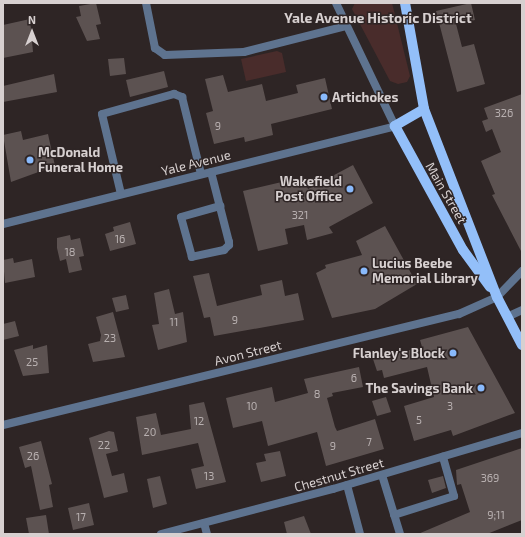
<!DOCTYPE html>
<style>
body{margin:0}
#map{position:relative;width:525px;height:537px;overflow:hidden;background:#2e2525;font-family:"Exo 2",sans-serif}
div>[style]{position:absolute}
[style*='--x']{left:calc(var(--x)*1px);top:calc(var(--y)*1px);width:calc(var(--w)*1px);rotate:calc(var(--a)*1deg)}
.green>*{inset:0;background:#492c2b}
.building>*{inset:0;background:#5c5251}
.service>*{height:8px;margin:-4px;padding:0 4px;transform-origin:4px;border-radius:4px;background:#5e738f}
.minor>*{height:8px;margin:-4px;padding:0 4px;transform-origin:4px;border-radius:4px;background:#5e738f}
.tertiary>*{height:8px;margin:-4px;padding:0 4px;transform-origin:4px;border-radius:4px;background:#5e738f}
.primary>*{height:10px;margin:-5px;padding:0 5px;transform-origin:5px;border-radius:5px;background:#93bff9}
.dots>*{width:11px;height:11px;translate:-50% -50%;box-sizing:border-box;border:2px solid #2e2525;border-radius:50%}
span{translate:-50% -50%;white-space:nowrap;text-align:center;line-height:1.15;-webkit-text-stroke:3px #2e2525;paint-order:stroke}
.number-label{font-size:11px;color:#b8b0b0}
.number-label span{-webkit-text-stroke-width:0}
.poi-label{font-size:13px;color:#d7d0d0;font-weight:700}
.left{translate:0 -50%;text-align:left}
.right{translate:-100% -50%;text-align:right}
.street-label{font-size:13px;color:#d7d0d0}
.neighbourhood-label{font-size:14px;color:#d7d0d0;font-weight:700}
.frame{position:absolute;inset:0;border:4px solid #d7d0d0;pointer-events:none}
.north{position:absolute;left:12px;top:12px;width:40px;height:40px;-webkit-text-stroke:3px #2e2525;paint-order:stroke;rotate:0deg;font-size:11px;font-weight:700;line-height:16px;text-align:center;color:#d7d0d0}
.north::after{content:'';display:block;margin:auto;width:14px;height:18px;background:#d7d0d0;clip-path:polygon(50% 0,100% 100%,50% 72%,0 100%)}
</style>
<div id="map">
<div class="green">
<i style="clip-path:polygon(355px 3px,392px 3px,410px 76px,407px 82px,398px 84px,390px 81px,352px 9px)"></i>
<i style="clip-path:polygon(277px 51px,282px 53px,286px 72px,246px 81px,241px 59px)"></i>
</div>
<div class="building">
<i style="clip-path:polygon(96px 3px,101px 24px,96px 25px,100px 39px,87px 41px,76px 17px,81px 16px,79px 6px)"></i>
<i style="clip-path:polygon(471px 3px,475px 20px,456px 24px,462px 47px,474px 44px,485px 84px,457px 92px,436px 11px)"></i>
<i style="clip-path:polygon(30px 19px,33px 52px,3px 58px,3px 25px)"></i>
<i style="clip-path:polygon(124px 58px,126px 74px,110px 76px,108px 59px)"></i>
<i style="clip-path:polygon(164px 71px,168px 87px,130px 97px,126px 80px)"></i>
<i style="clip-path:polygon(54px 74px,57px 92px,3px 102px,3px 86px)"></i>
<i style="clip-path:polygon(223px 75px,228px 92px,262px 84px,266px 101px,298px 93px,296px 85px,325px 78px,332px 109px,271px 124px,273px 135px,245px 142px,244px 137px,214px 144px,206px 113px,213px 111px,205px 79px)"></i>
<i style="clip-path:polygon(522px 94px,522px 253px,492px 195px,495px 194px,481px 161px,501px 152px,492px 129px,486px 132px,482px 121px,488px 119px,484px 108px)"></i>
<i style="clip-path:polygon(21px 131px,23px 140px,48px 134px,55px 166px,11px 182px,3px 135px)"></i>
<i style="clip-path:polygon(353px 165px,373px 203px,329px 227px,333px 233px,307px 240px,304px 225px,285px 229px,288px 244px,258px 251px,243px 191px,303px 177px,308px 189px)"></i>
<i style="clip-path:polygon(130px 222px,136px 244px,110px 251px,105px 234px,114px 231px,113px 227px)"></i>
<i style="clip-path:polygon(385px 226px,417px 284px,375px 309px,332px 318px,316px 273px,326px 268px,325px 265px,362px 255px,356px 241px)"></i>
<i style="clip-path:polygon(70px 235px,71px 240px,80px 238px,84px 256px,79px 257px,82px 270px,69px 273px,66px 259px,60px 261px,57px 248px,57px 238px)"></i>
<i style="clip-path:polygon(13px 258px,14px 263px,32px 259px,35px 277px,5px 283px,3px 260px)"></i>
<i style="clip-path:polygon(209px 273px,217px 306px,262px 295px,260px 285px,282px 280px,285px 296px,298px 293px,304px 320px,214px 336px,210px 317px,204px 318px,193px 276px)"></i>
<i style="clip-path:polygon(169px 289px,175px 314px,183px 312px,187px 342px,158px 350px,152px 325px,159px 324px,154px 293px)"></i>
<i style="clip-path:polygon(126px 295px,129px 309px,116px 312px,112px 298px)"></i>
<i style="clip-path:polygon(113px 312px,125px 357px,93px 362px,88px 344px,100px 341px,101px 335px,96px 317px)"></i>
<i style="clip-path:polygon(15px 321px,19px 336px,3px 340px,3px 324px)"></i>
<i style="clip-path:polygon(468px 327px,515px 413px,453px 436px,451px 430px,414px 441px,404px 406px,434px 397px,427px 367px,384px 378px,382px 370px,377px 371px,373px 359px,422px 347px,420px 340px)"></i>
<i style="clip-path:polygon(33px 345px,33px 349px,47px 345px,49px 373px,23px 376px,14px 350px)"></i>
<i style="clip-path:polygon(359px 367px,363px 387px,332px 393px,333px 396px,327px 398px,335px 427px,337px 431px,375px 419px,384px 449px,326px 466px,317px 432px,268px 446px,262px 421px,233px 428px,226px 398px,272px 387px,275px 402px,308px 393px,304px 379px)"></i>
<i style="clip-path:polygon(386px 397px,391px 412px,377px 416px,372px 401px)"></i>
<i style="clip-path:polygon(204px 402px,226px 482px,196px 489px,191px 469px,204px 466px,198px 443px,142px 455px,136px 417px,156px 413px,161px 435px,191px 429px,189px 405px)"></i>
<i style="clip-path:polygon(109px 431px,114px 432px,118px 451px,106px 454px,112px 476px,124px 473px,128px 492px,104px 498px,89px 438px)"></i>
<i style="clip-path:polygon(41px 441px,52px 484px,49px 485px,53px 507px,40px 510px,31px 466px,25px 468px,19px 447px)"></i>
<i style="clip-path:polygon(522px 448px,522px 520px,487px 534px,418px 534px,470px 512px,461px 484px,457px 485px,456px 470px)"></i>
<i style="clip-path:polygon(280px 451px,286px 476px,261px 482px,256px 463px,266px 461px,264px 454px)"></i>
<i style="clip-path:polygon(160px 476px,167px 504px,153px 508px,147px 479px)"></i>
<i style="clip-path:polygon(443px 476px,446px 488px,432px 493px,428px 480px)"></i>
<i style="clip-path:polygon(89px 503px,94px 525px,73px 530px,68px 508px)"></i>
<i style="clip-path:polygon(46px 515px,49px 534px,29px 534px,26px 518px)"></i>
<i style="clip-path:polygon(304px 516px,311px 534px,287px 534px,284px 522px)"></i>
</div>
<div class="service">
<i style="--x:146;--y:3;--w:46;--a:78.7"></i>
<i style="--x:155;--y:48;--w:12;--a:35"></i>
<i style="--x:165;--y:55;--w:79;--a:-2.2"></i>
<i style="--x:244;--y:52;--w:105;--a:-14.3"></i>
<i style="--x:211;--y:172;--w:72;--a:75.6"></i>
<i style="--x:229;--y:242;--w:3;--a:90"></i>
<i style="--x:229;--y:245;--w:7;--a:135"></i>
<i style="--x:224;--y:250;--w:33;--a:168"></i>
<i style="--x:192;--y:257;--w:41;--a:-105.4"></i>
<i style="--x:181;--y:217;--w:41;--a:-15.8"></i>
<i style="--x:121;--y:194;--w:82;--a:-103.4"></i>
<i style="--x:102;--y:114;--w:75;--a:-15.5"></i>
<i style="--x:174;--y:94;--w:9;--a:21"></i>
<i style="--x:182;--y:97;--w:79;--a:76.1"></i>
<i style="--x:497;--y:297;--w:36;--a:-46"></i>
<i style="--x:507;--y:317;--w:17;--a:-25"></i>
<i style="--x:382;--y:475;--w:62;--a:73"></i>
<i style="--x:347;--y:485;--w:51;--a:75.1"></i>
<i style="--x:394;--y:515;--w:63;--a:-17.6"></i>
<i style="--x:454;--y:496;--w:41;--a:-105.8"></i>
<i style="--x:204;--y:523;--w:11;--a:75"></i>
</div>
<div class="minor">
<i style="--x:3;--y:224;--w:404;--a:-14"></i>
<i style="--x:3;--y:425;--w:469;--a:-13.7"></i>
<i style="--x:459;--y:314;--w:42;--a:-24.1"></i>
<i style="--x:161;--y:534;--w:178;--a:-14.7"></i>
<i style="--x:333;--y:489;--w:197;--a:-16.5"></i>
</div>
<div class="tertiary">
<i style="--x:336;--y:3;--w:136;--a:64.4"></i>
</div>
<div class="primary">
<i style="--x:405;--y:3;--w:108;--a:79.8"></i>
<i style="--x:424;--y:109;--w:202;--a:68.8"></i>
<i style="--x:497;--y:297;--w:54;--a:62.5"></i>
<i style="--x:424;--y:109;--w:34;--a:150"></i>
<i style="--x:395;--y:126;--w:141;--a:61.3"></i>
<i style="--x:463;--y:250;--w:46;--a:53.9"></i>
</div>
<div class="dots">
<i style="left:324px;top:97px;background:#89bafc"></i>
<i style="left:30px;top:160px;background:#89bafc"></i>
<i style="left:350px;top:189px;background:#89bafc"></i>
<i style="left:364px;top:271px;background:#89bafc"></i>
<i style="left:453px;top:353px;background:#89bafc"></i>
<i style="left:481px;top:388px;background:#89bafc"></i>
</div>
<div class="number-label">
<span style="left:504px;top:113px">326</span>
<span style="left:218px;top:126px">9</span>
<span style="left:300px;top:215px">321</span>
<span style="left:120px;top:239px">16</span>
<span style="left:70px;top:252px">18</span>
<span style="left:235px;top:320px">9</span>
<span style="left:174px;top:322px">11</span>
<span style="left:110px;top:338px">23</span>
<span style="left:32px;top:362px">25</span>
<span style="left:354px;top:378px">6</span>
<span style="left:317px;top:394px">8</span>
<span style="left:252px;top:406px">10</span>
<span style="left:450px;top:406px">3</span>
<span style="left:419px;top:420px">5</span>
<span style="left:199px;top:421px">12</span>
<span style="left:150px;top:432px">20</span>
<span style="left:369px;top:442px">7</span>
<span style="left:104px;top:445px">22</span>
<span style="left:333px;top:446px">9</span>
<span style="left:33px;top:456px">26</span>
<span style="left:209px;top:476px">13</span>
<span style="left:490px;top:478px">369</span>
<span style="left:496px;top:515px">9;11</span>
<span style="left:81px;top:517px">17</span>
</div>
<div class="poi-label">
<span class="left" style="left:332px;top:97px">Artichokes</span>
<span class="left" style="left:38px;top:160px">McDonald<br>Funeral Home</span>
<span class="right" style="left:342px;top:189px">Wakefield<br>Post Office</span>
<span class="left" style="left:372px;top:271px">Lucius Beebe<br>Memorial Library</span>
<span class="right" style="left:445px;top:353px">Flanley's Block</span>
<span class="right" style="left:473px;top:388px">The Savings Bank</span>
</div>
<div class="street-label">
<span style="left:196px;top:163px;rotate:-14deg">Yale Avenue</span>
<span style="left:446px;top:193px;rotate:60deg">Main Street</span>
<span style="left:248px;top:353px;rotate:-14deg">Avon Street</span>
<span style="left:339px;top:475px;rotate:-16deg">Chestnut Street</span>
</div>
<div class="neighbourhood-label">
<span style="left:378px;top:18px">Yale Avenue Historic District</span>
</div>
<div class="frame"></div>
<div class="north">N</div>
</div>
